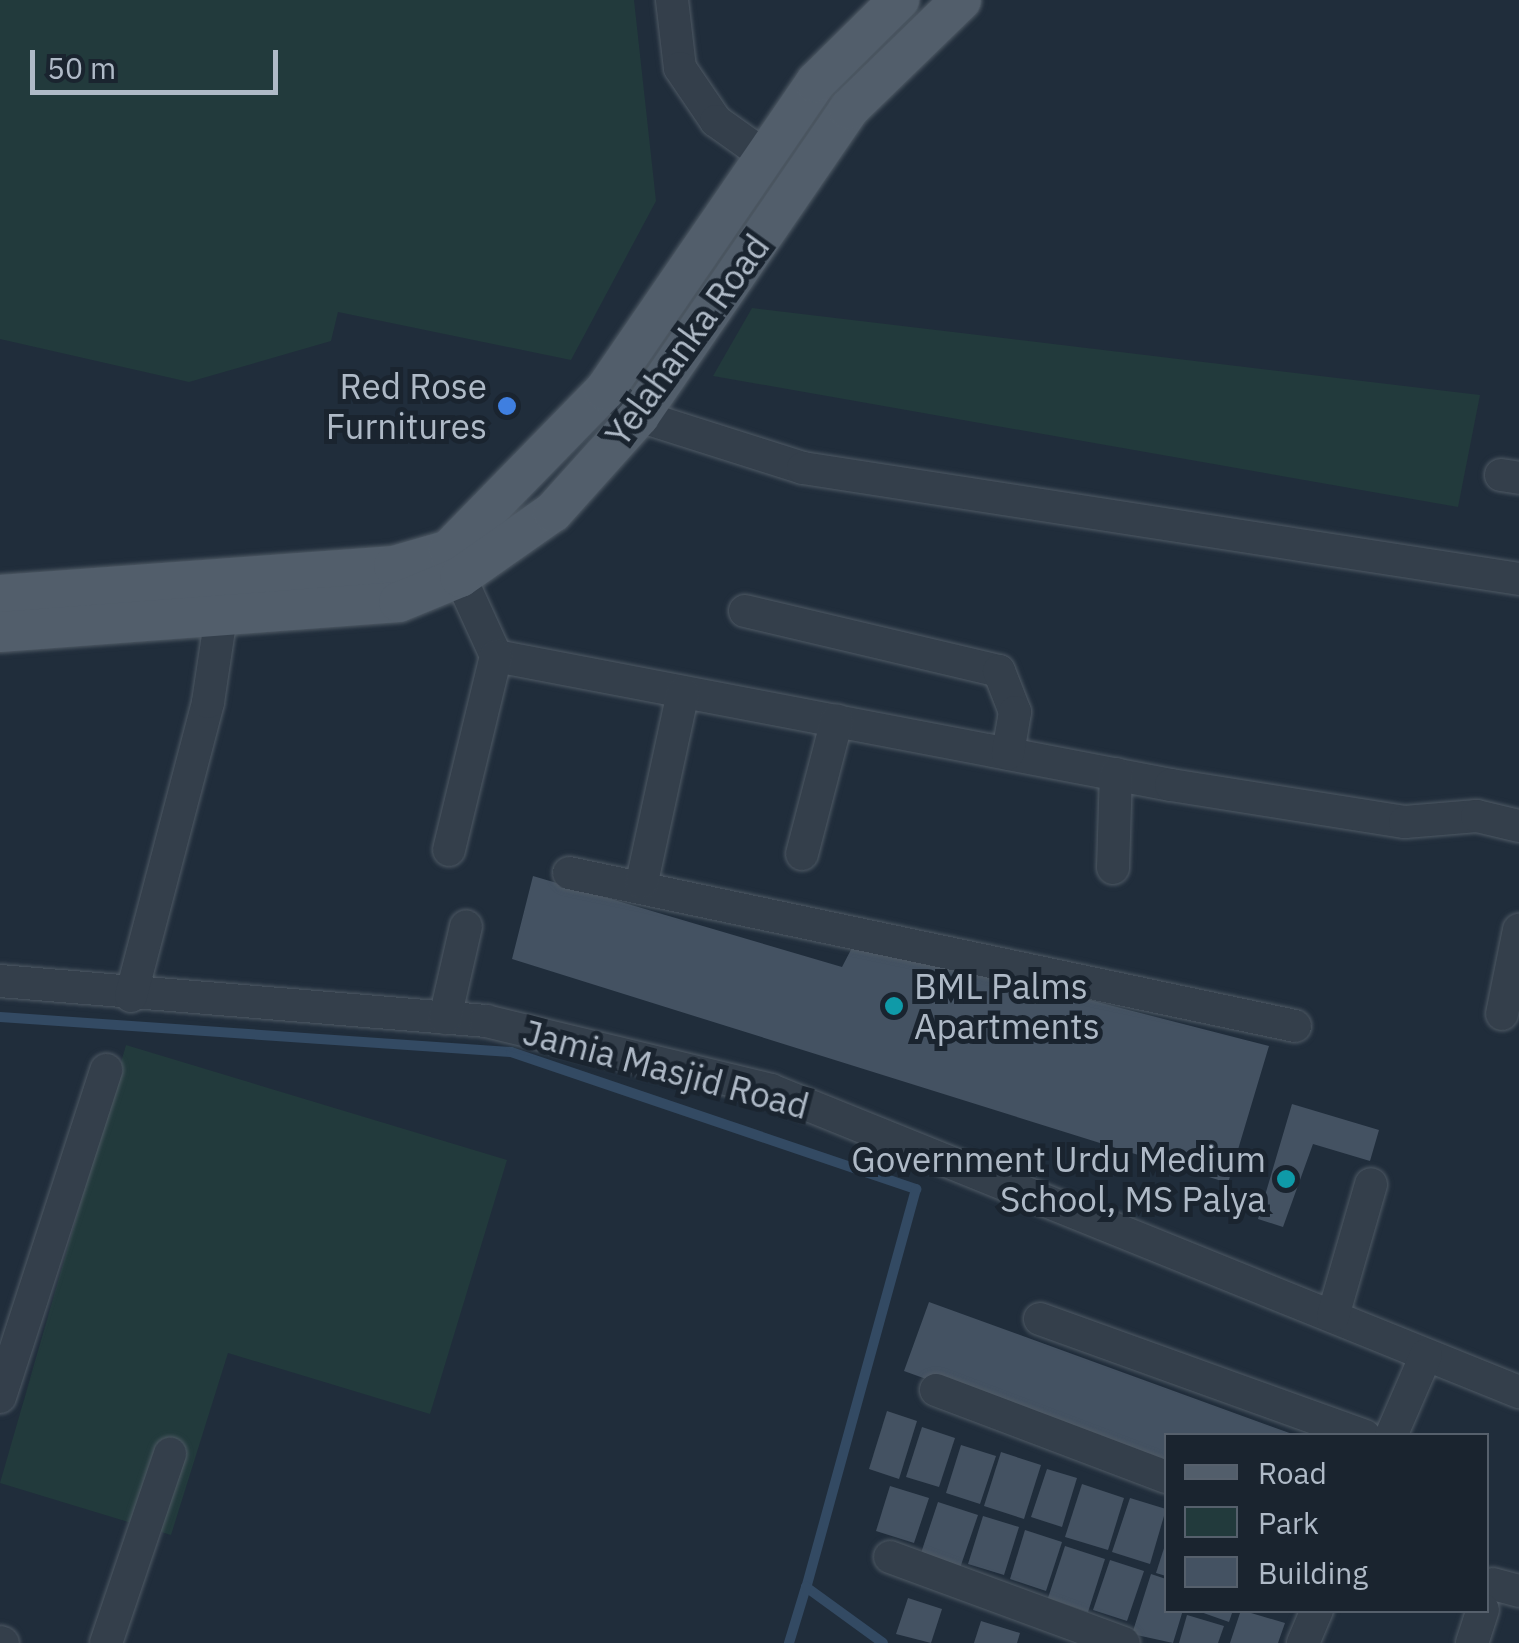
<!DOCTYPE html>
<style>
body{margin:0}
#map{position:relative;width:1519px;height:1643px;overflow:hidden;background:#202d3b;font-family:"IBM Plex Sans",sans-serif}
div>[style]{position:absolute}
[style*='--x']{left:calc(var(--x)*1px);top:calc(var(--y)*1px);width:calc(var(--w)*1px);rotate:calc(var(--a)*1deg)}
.green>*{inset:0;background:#223a3c}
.stream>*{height:10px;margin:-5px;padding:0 5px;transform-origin:5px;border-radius:5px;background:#334a63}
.building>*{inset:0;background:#445262}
.roads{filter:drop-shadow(0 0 2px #4f5a65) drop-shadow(0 0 2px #4f5a65)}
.minor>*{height:32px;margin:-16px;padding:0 16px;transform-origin:16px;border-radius:16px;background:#343f4b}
.major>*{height:40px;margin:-20px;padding:0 20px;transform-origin:20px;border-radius:20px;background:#525e6b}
.dots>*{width:28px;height:28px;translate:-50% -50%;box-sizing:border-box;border:5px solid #1a242f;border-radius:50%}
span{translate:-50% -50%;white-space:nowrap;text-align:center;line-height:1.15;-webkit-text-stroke:10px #1a242f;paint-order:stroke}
.street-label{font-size:35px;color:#afbac7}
.poi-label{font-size:35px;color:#afbac7}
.right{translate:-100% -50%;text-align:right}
.left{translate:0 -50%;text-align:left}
.legend{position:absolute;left:1164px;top:1433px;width:325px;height:180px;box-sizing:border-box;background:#1a242f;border:2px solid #56606c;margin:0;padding:12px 18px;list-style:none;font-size:30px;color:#afbac7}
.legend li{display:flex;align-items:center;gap:20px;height:50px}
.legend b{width:50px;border:2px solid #56606c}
.scale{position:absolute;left:30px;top:50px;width:248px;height:45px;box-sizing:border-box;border:5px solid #afbac7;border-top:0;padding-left:12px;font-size:30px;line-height:35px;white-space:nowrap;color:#afbac7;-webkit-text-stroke:8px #1a242f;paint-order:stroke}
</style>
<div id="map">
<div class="green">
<i style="clip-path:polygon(0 0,634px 0,656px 201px,571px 360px,338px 312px,331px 341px,189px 382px,0 339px)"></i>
<i style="clip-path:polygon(752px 308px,1480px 395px,1458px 507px,713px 376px)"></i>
<i style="clip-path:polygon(126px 1045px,507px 1160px,430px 1414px,228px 1353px,171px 1535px,0 1483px)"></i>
</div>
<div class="stream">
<i style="--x:0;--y:1017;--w:512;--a:3.92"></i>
<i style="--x:511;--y:1052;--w:428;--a:18.7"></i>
<i style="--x:916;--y:1189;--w:413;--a:105.4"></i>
<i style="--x:806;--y:1587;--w:95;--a:36"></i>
<i style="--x:789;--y:1643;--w:59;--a:-73.1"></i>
</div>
<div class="building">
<i style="clip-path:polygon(533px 876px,842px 967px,856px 940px,1269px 1046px,1228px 1183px,512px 959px)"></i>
<i style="clip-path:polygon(1292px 1104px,1379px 1130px,1370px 1161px,1313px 1144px,1283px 1227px,1258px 1219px)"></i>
<i style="clip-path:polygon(929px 1302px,1295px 1435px,1166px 1436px,1166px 1466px,904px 1371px)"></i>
<i style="clip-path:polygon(887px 1411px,917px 1421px,899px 1479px,869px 1469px)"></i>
<i style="clip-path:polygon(922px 1427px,955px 1438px,939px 1487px,906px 1477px)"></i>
<i style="clip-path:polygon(961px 1445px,996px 1456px,980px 1504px,946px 1493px)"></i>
<i style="clip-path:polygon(1001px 1452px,1041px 1465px,1024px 1519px,984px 1506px)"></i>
<i style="clip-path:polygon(1047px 1469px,1077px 1478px,1062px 1527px,1031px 1517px)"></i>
<i style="clip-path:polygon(1082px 1484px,1124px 1498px,1108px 1550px,1065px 1537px)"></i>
<i style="clip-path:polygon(890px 1486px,929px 1498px,914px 1543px,876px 1531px)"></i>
<i style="clip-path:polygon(1130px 1498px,1166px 1509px,1150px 1564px,1112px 1552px)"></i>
<i style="clip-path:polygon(938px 1502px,978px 1515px,960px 1568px,920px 1556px)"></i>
<i style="clip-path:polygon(983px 1516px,1019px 1527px,1004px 1575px,968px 1564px)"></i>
<i style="clip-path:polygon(1025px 1530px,1062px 1542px,1046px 1591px,1010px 1579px)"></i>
<i style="clip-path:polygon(1166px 1542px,1166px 1576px,1156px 1573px)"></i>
<i style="clip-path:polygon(1065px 1546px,1105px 1559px,1088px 1612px,1048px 1598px)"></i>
<i style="clip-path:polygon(1110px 1560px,1144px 1571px,1127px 1621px,1093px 1610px)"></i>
<i style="clip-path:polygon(1151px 1574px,1166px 1579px,1166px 1610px,1183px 1610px,1173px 1643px,1132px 1634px)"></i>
<i style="clip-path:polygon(908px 1598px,942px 1609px,931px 1643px,896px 1634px)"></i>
<i style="clip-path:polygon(1195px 1610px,1233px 1610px,1229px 1622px)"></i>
<i style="clip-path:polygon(1241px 1610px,1285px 1623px,1278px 1643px,1230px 1643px)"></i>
<i style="clip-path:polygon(1187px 1615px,1224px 1626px,1218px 1643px,1179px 1643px)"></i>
<i style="clip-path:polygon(981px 1621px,1020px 1633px,1017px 1643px,974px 1643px)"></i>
</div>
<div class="roads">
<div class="minor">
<i style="--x:672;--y:0;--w:68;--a:83.3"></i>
<i style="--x:680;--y:68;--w:64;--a:55.8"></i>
<i style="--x:716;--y:121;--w:60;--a:35.5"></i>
<i style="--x:620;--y:401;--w:24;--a:38"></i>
<i style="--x:639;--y:416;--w:172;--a:17.6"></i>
<i style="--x:803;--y:468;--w:725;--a:8.81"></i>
<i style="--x:1501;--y:475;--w:18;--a:9"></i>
<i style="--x:460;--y:577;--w:87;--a:65.5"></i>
<i style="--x:496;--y:656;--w:687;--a:10.82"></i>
<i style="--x:1171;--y:785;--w:237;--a:9"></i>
<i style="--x:1405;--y:822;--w:72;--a:-4.8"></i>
<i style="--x:1477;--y:816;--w:43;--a:13.4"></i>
<i style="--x:745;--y:611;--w:261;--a:13.3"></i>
<i style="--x:999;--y:671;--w:44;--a:68.7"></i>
<i style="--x:1015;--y:712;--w:42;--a:99.7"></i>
<i style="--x:449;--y:850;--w:200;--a:-76.4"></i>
<i style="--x:802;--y:854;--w:138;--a:-75.4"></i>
<i style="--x:1113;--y:868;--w:94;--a:-88.2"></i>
<i style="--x:569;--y:873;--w:742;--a:11.9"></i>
<i style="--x:642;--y:882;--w:194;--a:-77.8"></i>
<i style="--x:0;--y:981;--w:488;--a:4.7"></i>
<i style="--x:486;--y:1021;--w:293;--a:13.6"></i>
<i style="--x:771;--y:1090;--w:807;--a:21.99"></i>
<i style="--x:131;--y:996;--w:304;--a:-75.3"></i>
<i style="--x:208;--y:702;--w:87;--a:-81.4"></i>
<i style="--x:1502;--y:1014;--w:86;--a:-78.6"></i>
<i style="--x:445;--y:1018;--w:94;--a:-77.1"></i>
<i style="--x:1333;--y:1316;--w:137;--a:-73.9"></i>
<i style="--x:1040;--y:1319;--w:345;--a:19.8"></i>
<i style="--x:936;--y:1390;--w:246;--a:20.7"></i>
<i style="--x:0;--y:1397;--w:344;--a:-72"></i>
<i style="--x:1391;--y:1436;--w:88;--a:-66.6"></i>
<i style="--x:890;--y:1557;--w:249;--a:20.2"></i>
<i style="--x:1493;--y:1584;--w:27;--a:15"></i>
<i style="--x:0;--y:1642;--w:3;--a:18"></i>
<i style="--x:106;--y:1643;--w:200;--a:-71.3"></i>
<i style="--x:1303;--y:1643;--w:36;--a:-67"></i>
<i style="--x:1472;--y:1643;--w:35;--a:-72"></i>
</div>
<div class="major">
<i style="--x:0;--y:595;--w:395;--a:-4.2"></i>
<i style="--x:394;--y:566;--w:57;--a:-16.2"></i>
<i style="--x:449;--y:550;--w:223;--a:-45.7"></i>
<i style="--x:605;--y:390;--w:373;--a:-55.6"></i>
<i style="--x:816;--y:82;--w:117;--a:-44.7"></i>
<i style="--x:0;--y:632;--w:400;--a:-4.3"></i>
<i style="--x:399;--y:602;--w:66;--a:-22.3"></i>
<i style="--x:460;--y:577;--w:113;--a:-35"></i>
<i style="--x:553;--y:512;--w:129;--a:-48.1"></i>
<i style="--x:639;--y:416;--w:372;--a:-55.6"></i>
<i style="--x:849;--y:109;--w:156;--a:-44.2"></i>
</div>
</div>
<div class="dots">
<i style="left:507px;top:406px;background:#3f7fe0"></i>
<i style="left:894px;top:1006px;background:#0f9aa8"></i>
<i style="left:1286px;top:1179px;background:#0f9aa8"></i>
</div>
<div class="street-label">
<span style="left:687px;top:340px;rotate:-54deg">Yelahanka Road</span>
<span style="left:666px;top:1069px;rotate:15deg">Jamia Masjid Road</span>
</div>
<div class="poi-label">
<span class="right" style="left:487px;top:406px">Red Rose<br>Furnitures</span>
<span class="left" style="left:914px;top:1006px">BML Palms<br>Apartments</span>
<span class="right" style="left:1266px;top:1179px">Government Urdu Medium<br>School, MS Palya</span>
</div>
<ul class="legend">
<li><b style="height:12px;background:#525e6b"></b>Road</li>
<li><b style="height:28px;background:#223a3c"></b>Park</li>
<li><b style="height:28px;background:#445262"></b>Building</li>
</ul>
<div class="scale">50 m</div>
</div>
